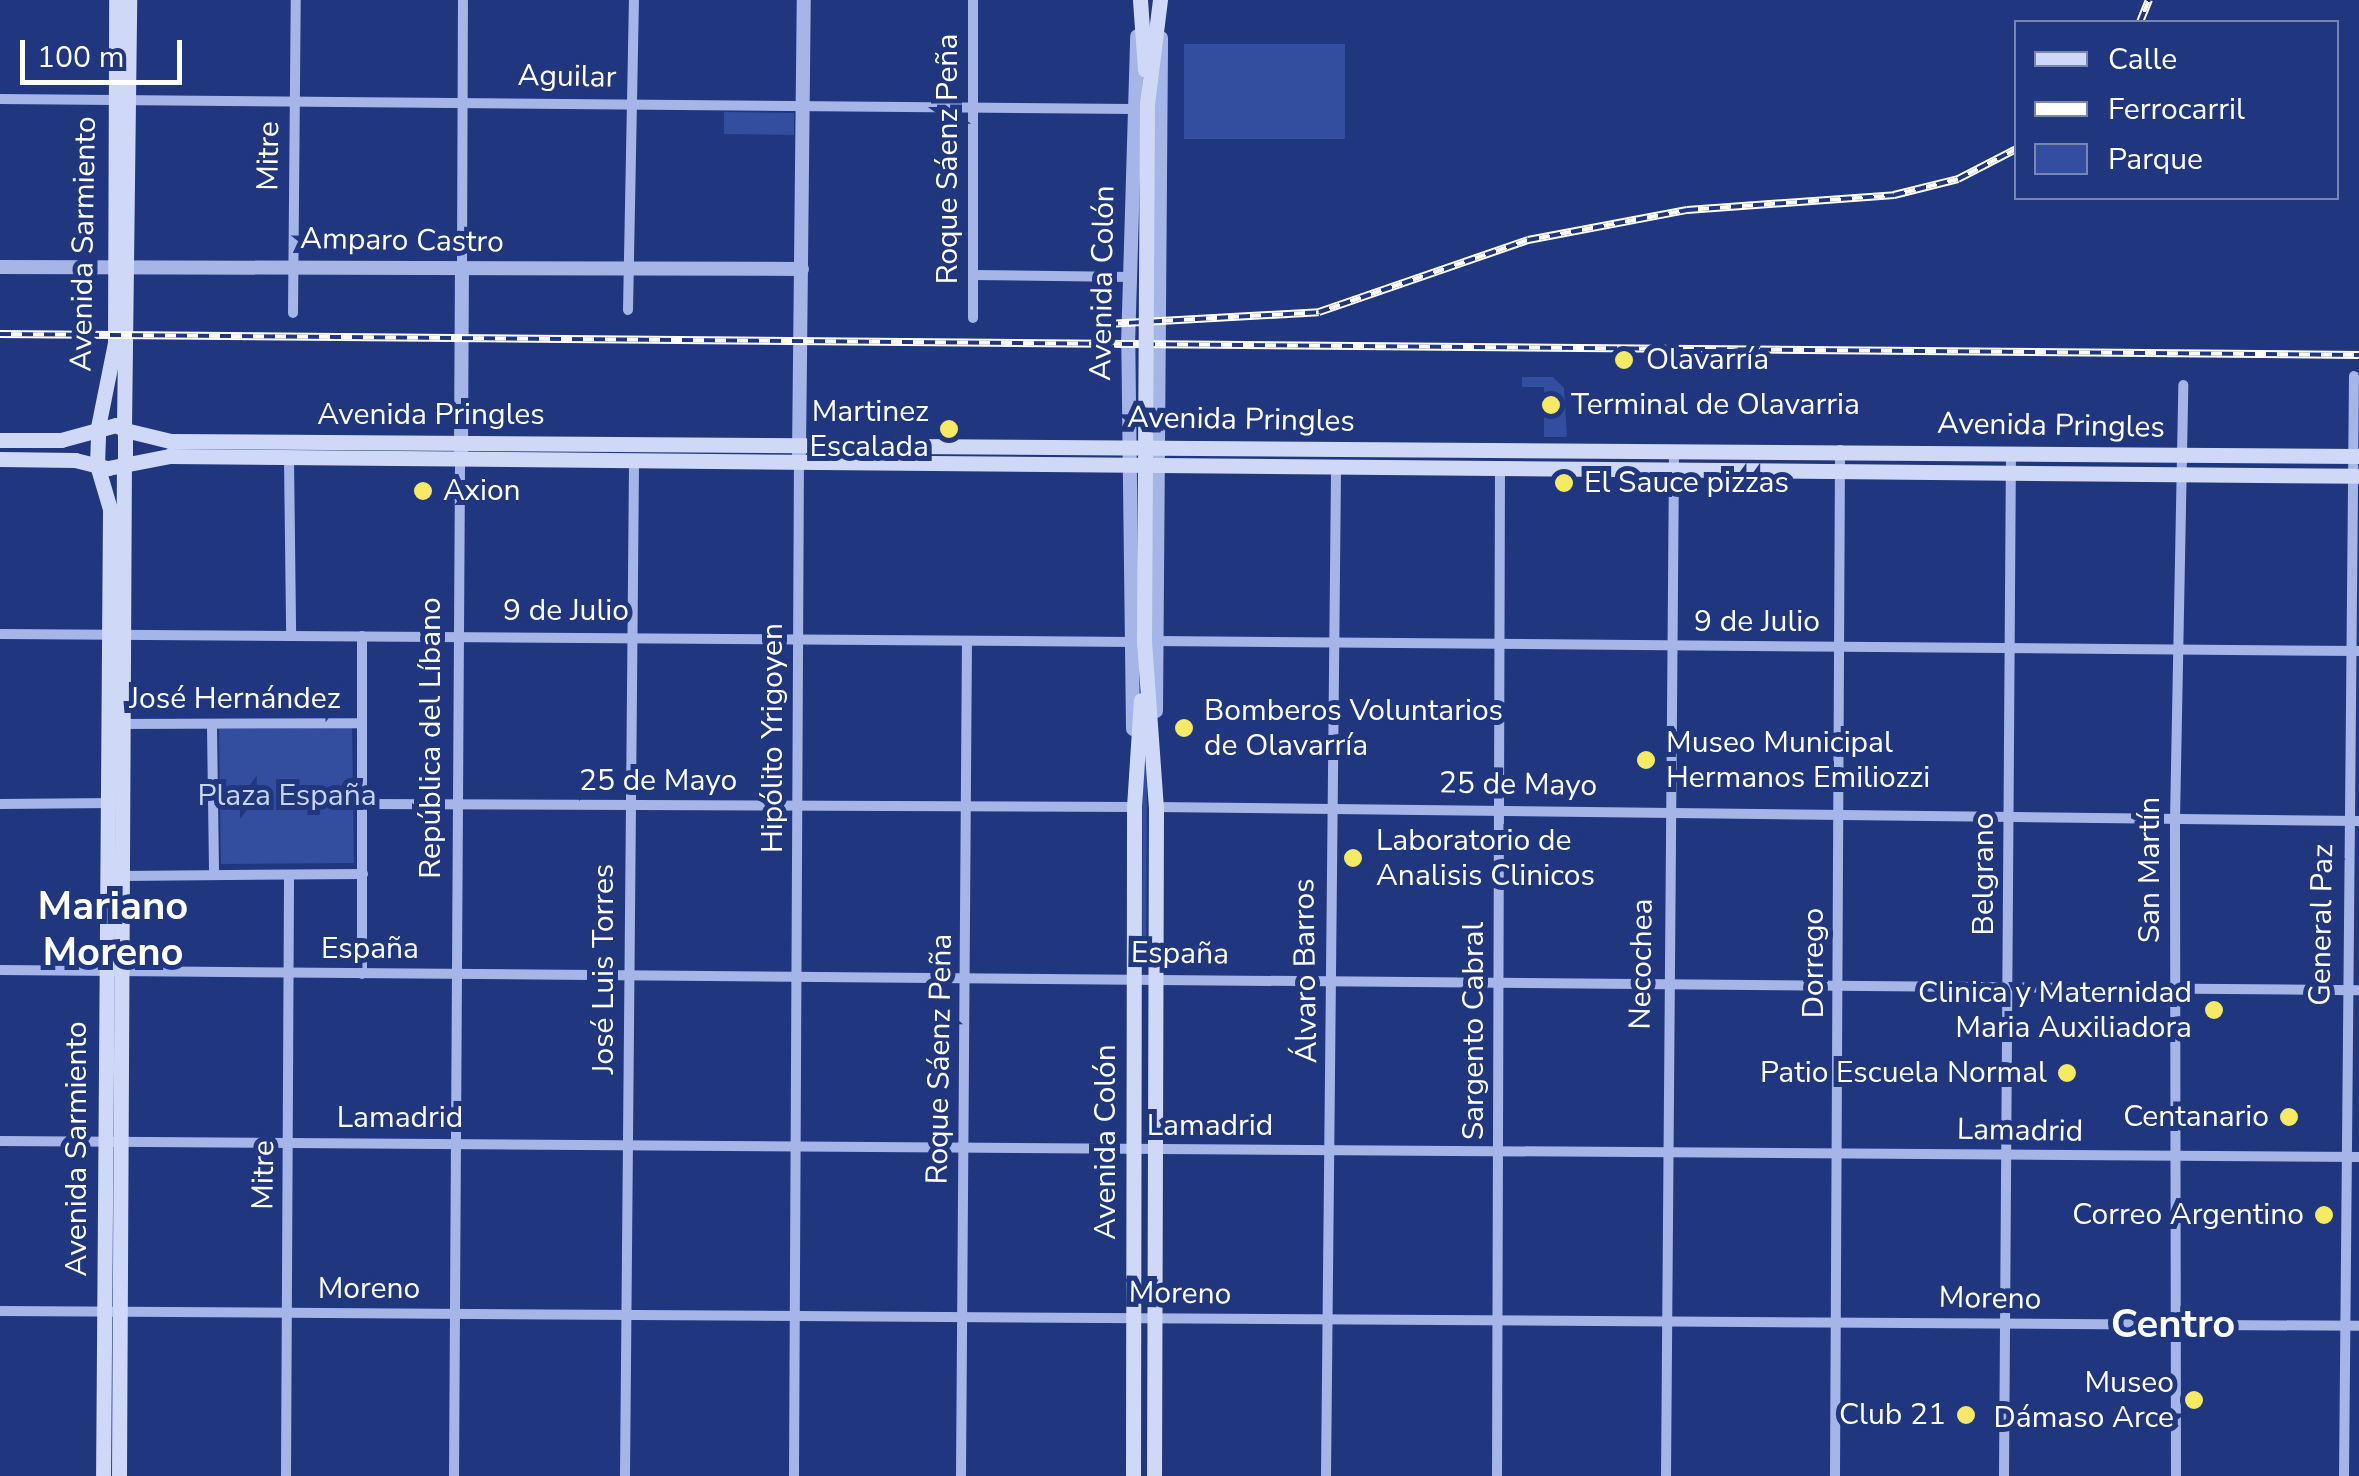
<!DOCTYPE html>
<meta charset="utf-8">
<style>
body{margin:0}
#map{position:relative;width:2359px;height:1476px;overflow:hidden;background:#20367f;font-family:"Nunito Sans",sans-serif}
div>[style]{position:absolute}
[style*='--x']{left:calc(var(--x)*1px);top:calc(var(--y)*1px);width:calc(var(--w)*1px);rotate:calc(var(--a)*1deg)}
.green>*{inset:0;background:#334e9e}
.minor>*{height:10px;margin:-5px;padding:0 5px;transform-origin:5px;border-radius:5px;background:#a5b5e8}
.tertiary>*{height:14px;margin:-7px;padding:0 7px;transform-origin:7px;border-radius:7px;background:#a5b5e8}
.secondary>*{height:15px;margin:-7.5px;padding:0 7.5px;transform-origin:7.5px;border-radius:7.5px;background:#cfd8f6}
.rail>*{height:8px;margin-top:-4px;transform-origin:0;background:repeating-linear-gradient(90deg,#20367f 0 11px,#fff 0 22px);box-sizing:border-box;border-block:2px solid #fff}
.secondary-bridge>*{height:15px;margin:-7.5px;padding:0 7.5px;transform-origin:7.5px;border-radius:7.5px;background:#cfd8f6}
.dots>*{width:28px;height:28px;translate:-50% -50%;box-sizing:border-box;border:5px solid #20367f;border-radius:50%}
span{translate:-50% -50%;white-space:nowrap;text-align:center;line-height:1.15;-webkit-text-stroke:10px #20367f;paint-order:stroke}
.street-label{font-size:30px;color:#fff}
.poi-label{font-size:30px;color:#fff}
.left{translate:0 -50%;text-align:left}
.right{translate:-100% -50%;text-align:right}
.park-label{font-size:30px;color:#c8d4f6}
.district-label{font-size:40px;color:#fff;font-weight:700}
.legend{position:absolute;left:2014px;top:20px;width:325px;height:180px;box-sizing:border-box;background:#20367f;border:2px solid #7986b2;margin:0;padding:12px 18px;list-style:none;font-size:30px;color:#fff}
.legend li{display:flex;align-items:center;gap:20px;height:50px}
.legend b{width:50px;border:2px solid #7986b2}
.scale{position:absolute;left:20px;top:40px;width:162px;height:45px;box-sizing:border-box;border:5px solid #fff;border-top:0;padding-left:12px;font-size:30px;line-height:35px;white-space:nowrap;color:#fff;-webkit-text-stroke:8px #20367f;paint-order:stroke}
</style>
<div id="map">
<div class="green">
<i style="clip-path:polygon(1184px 44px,1345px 44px,1345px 139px,1184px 139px)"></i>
<i style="clip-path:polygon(724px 112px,794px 113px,794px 135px,724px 134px)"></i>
<i style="clip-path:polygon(1522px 377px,1553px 377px,1564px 388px,1567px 437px,1544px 437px,1544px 387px,1522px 387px)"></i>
<i style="clip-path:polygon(352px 728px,354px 863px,221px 864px,219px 729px)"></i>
<i style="clip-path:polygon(1143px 754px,1147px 754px,1146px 966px,1142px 966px)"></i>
</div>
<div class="minor">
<i style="--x:0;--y:99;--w:1133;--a:0.51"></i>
<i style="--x:462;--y:272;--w:272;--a:-89.8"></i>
<i style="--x:973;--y:275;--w:158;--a:0.7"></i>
<i style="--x:628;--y:310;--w:310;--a:-88.9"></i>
<i style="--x:293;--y:313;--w:313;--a:-89.5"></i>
<i style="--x:973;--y:318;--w:318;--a:-90"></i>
<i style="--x:289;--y:459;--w:176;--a:89.3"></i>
<i style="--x:0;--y:634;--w:1132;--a:0.4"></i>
<i style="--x:1155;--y:641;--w:1204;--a:0.48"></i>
<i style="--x:118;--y:724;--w:244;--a:-0.2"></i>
<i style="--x:212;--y:727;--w:148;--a:89.2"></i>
<i style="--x:0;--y:804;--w:114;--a:-0.5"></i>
<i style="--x:362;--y:804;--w:772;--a:0.22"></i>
<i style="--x:1156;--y:807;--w:1203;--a:0.67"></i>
<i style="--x:121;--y:876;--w:242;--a:-0.5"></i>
<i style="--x:0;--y:970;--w:2359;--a:0.49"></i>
<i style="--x:362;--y:974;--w:338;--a:-90"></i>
<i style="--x:0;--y:1141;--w:2359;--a:0.39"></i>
<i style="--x:0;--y:1311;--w:2359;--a:0.36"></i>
<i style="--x:286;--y:1476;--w:601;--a:-89.71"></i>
<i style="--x:454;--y:1476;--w:1014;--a:-89.66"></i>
<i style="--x:625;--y:1476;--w:1014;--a:-89.49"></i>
<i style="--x:794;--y:1476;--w:1015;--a:-89.72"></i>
<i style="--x:961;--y:1476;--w:833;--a:-89.59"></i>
<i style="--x:1326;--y:1476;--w:1010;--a:-89.43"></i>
<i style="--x:1497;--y:1476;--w:1010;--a:-89.83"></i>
<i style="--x:1666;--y:1476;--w:1024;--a:-89.55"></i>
<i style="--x:1835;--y:1476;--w:1026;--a:-89.72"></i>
<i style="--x:2004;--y:1476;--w:1023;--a:-89.61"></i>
<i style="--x:2176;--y:1476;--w:656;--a:-90.09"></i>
<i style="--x:2175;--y:820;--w:435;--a:-88.9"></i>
<i style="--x:2344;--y:1476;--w:1100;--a:-89.48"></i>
</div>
<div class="tertiary">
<i style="--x:0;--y:267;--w:802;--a:0.14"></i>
<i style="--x:461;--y:451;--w:179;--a:-89.7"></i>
<i style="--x:799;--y:454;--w:454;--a:-89.4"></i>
<i style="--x:1156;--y:711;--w:673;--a:-89.57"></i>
<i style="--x:1133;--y:729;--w:383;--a:-90.7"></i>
<i style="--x:1128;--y:346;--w:310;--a:-88.3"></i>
</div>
<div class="secondary">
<i style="--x:1140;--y:0;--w:70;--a:85.9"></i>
<i style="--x:1147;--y:104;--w:105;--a:-82.9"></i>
<i style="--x:98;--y:427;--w:86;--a:-78.6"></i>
<i style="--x:115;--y:343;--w:343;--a:-89.8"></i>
<i style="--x:124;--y:428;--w:428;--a:-89.3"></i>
<i style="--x:125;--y:430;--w:46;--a:13.7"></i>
<i style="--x:170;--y:441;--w:2189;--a:0.39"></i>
<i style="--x:0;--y:440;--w:61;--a:0"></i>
<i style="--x:61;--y:440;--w:57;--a:-15.3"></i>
<i style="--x:116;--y:425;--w:10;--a:29"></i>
<i style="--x:125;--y:430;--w:33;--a:90"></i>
<i style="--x:0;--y:459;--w:75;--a:0.8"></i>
<i style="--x:75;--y:460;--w:34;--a:14"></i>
<i style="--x:108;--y:468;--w:62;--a:-11.1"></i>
<i style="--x:169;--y:456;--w:2190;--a:0.52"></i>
<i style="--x:97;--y:465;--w:46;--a:73.5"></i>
<i style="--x:110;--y:509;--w:967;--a:90.41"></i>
<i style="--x:97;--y:465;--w:37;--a:-88"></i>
<i style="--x:1144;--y:641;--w:166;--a:85.9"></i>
<i style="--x:1156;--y:807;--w:669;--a:90.17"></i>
<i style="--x:119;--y:1476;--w:1012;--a:-89.72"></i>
<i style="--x:1133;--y:1476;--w:669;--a:-89.91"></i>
<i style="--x:1134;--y:807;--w:107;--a:-86.3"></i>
</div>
<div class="rail">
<i style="--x:2140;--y:22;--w:24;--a:-68"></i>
<i style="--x:1107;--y:324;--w:212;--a:-3.2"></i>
<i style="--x:1319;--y:312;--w:221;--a:-19"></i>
<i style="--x:1528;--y:240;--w:162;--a:-10.7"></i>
<i style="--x:1687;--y:210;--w:208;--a:-4.1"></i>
<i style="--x:1894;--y:195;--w:66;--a:-14"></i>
<i style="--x:1958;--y:179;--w:65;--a:-27.3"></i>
<i style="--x:0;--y:334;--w:2359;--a:0.51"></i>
</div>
<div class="secondary-bridge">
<i style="--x:1144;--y:641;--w:537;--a:-89.68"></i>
</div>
<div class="dots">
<i style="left:1624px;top:360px;background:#f5e965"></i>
<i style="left:1551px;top:405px;background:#f5e965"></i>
<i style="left:949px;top:429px;background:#f5e965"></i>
<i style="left:1564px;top:483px;background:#f5e965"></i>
<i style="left:423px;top:491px;background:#f5e965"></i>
<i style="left:1184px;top:728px;background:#f5e965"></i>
<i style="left:1646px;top:760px;background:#f5e965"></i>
<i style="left:1353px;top:858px;background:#f5e965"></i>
<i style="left:2214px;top:1010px;background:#f5e965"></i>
<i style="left:2067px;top:1073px;background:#f5e965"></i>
<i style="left:2289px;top:1117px;background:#f5e965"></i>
<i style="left:2324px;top:1215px;background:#f5e965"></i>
<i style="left:2194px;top:1400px;background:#f5e965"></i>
<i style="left:1966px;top:1415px;background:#f5e965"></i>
</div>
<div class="street-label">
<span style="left:567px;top:77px;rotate:1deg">Aguilar</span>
<span style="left:269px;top:156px;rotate:-89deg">Mitre</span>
<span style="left:948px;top:159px;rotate:-90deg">Roque Sáenz Peña</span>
<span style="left:402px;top:241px;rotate:1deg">Amparo Castro</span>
<span style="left:84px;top:244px;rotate:-89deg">Avenida Sarmiento</span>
<span style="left:1103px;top:283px;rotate:-89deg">Avenida Colón</span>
<span style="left:431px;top:415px">Avenida Pringles</span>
<span style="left:1241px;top:420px;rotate:1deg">Avenida Pringles</span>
<span style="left:2051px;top:426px;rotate:1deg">Avenida Pringles</span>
<span style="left:566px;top:611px">9 de Julio</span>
<span style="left:1757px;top:622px">9 de Julio</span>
<span style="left:235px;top:699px">José Hernández</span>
<span style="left:431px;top:738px;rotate:-90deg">República del Líbano</span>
<span style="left:773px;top:738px;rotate:-90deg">Hipólito Yrigoyen</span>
<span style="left:658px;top:781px">25 de Mayo</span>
<span style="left:1518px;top:785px;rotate:1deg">25 de Mayo</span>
<span style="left:2150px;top:870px;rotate:-90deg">San Martín</span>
<span style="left:1984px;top:874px;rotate:-90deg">Belgrano</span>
<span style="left:2322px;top:925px;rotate:-89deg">General Paz</span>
<span style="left:370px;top:949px">España</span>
<span style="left:1180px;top:954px;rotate:1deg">España</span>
<span style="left:1814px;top:963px;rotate:-90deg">Dorrego</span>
<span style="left:1642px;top:964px;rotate:-89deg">Necochea</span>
<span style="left:604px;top:969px;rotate:-90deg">José Luis Torres</span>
<span style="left:1306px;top:971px;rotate:-91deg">Álvaro Barros</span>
<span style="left:1474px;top:1031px;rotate:-90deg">Sargento Cabral</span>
<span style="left:940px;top:1059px;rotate:-89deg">Roque Sáenz Peña</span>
<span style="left:400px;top:1118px">Lamadrid</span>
<span style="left:1210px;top:1126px">Lamadrid</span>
<span style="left:2020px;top:1131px;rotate:1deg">Lamadrid</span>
<span style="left:1106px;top:1142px;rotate:-90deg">Avenida Colón</span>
<span style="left:77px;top:1149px;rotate:-90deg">Avenida Sarmiento</span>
<span style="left:264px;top:1175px;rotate:-89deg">Mitre</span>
<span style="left:369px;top:1289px">Moreno</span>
<span style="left:1180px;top:1294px;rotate:1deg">Moreno</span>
<span style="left:1990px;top:1299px;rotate:1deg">Moreno</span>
</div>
<div class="poi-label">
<span class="left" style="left:1646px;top:360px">Olavarría</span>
<span class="left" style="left:1571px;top:405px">Terminal de Olavarria</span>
<span class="right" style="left:929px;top:429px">Martinez<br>Escalada</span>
<span class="left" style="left:1584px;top:483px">El Sauce pizzas</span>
<span class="left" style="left:443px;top:491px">Axion</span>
<span class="left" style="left:1204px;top:728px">Bomberos Voluntarios<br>de Olavarría</span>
<span class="left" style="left:1666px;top:760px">Museo Municipal<br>Hermanos Emiliozzi</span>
<span class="left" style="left:1376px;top:858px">Laboratorio de<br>Analisis Clinicos</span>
<span class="right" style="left:2192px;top:1010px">Clinica y Maternidad<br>Maria Auxiliadora</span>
<span class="right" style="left:2047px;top:1073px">Patio Escuela Normal</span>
<span class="right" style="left:2269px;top:1117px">Centanario</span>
<span class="right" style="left:2304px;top:1215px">Correo Argentino</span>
<span class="right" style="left:2174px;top:1400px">Museo<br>Dámaso Arce</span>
<span class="right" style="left:1946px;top:1415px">Club 21</span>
</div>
<div class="park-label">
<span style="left:287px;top:796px">Plaza España</span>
</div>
<div class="district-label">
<span style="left:113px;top:929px">Mariano<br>Moreno</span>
<span style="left:2173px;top:1324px">Centro</span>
</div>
<ul class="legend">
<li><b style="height:12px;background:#cfd8f6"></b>Calle</li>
<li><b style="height:12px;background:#fff"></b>Ferrocarril</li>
<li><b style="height:28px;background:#334e9e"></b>Parque</li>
</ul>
<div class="scale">100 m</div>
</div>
